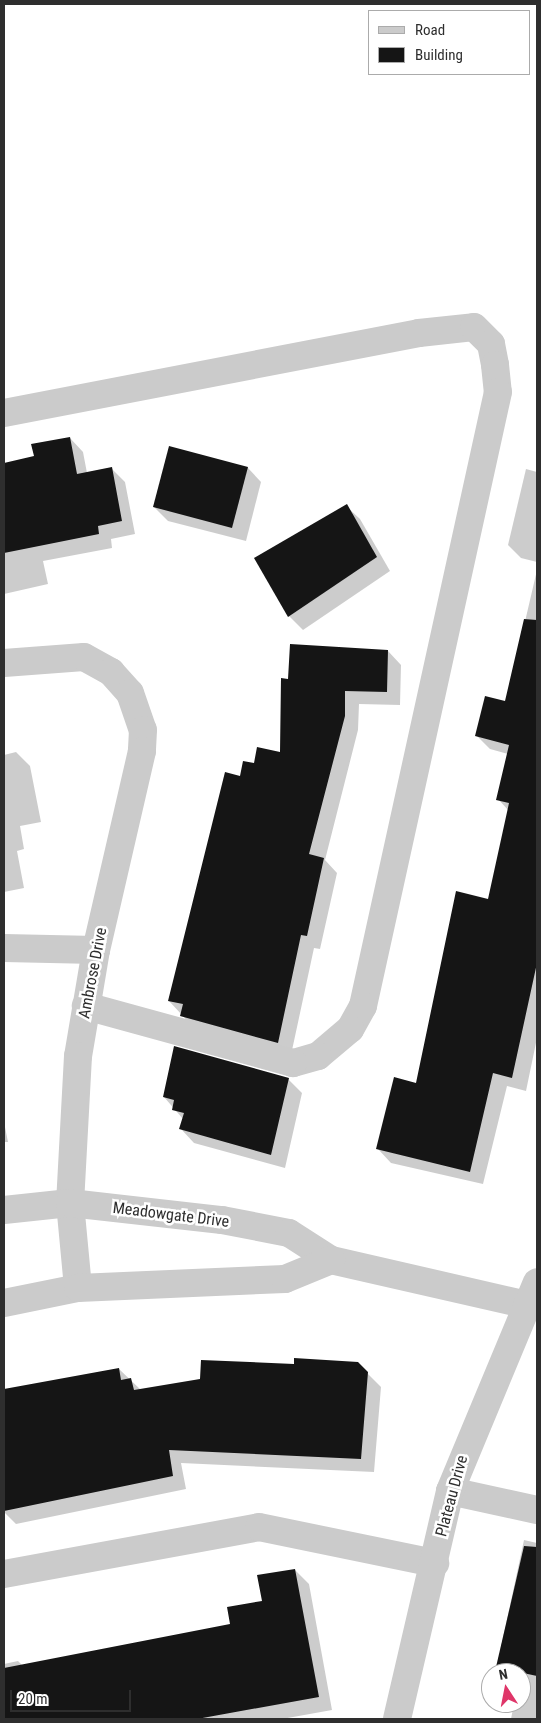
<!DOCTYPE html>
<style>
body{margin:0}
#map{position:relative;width:541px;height:1723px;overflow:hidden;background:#fff;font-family:"Roboto Condensed",sans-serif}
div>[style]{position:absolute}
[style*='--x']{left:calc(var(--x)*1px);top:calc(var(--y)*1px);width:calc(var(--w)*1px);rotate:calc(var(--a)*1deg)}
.shadow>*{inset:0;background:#0003}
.building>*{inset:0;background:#151515}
.minor>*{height:28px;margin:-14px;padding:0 14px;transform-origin:14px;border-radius:14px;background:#cbcbcb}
span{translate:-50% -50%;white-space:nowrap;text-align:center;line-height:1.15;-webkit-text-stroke:5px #fff;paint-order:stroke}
.street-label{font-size:16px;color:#2e2e2e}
.frame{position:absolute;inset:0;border:5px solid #2e2e2e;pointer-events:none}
.legend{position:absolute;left:368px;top:10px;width:162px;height:65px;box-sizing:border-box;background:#fff;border:1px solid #ababab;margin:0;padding:6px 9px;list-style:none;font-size:15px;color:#2e2e2e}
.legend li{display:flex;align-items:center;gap:10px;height:25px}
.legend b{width:25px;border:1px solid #ababab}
.north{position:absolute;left:481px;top:1663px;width:50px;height:50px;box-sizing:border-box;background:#fff;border:1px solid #ababab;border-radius:50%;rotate:349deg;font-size:14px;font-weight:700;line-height:20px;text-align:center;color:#2e2e2e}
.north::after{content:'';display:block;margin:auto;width:18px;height:22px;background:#df3669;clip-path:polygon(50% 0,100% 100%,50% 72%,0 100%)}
.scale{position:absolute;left:10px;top:1690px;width:121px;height:22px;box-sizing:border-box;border:2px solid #2e2e2e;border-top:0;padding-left:6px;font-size:15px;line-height:18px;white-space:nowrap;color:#2e2e2e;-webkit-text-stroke:4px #fff;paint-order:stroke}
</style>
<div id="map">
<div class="shadow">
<i style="clip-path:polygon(70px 438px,83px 452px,87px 473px,111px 468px,125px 482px,135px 534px,111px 539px,112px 548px,43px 561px,48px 584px,4px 594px,4px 464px,35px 457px)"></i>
<i style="clip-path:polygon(170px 448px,248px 468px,261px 482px,246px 541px,168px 521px,154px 507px)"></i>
<i style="clip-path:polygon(526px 469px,537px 472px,537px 562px,521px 558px,508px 545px)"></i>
<i style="clip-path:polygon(346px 506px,360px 519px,390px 571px,303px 630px,289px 616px,256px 558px)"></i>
<i style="clip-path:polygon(537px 570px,537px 1038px,526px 1091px,507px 1086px,483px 1184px,391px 1163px,378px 1149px,417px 1084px,489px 900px,509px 811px,498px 799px,508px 754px,490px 749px,477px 736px,506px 703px)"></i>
<i style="clip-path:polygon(388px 651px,401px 665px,400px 705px,359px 704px,358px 730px,325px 860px,337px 873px,320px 949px,314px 948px,291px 1055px,195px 1029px,169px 1001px,241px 777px,254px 765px,281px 754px,290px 681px)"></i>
<i style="clip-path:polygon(16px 752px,30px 766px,41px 822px,20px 826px,24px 849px,17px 851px,24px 888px,4px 892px,4px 755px)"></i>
<i style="clip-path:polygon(288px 1079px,302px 1093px,285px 1168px,194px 1143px,181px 1129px,183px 1119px,164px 1097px)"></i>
<i style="clip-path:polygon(4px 1122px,8px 1142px,4px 1142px)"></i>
<i style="clip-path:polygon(358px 1364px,381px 1387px,374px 1472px,181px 1463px,186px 1489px,16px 1524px,4px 1512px,4px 1391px,119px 1369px,141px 1390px,295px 1366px)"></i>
<i style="clip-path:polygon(524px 1540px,537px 1543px,537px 1719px,511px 1719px,514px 1703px,521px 1703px,521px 1673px,504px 1673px,497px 1666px)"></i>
<i style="clip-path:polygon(295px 1570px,309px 1584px,332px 1710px,282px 1719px,4px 1719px,4px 1664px,18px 1661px,23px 1666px,232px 1625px,263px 1602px)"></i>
</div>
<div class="building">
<i style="clip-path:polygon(70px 437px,77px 474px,112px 467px,122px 521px,98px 526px,99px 534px,4px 553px,4px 463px,34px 456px,31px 444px)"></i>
<i style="clip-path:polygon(169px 446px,248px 467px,232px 528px,153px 507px)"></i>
<i style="clip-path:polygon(347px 504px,377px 557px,288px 617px,254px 558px)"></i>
<i style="clip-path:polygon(524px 619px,537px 620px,537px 963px,512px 1078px,493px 1073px,470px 1172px,376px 1149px,394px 1077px,416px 1083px,456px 891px,488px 899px,509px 803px,496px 800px,509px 745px,475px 736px,485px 696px,505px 701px)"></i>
<i style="clip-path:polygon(290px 644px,388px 650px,387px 692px,345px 691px,345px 716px,309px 854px,324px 858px,307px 936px,301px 935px,278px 1043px,180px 1016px,183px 1004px,168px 1001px,225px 772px,240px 776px,243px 761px,254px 763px,257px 747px,280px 752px,281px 678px,288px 679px)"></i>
<i style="clip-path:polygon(174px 1046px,289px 1078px,271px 1155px,179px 1129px,184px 1113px,172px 1110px,174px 1100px,163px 1097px)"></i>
<i style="clip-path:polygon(294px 1358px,358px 1362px,368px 1372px,361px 1459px,169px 1450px,173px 1476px,4px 1511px,4px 1389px,119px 1368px,121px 1380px,131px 1378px,134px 1390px,200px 1379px,201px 1360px,294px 1364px)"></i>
<i style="clip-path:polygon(524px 1546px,537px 1547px,537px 1676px,496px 1667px)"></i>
<i style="clip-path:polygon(295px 1569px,319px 1697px,197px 1719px,4px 1719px,4px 1668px,230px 1624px,227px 1607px,262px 1601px,257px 1575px)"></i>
</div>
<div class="minor">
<i style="--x:4;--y:413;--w:423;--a:-10.9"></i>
<i style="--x:419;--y:333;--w:55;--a:-6.2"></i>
<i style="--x:474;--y:327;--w:24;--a:45"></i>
<i style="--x:491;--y:344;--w:21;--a:79"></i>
<i style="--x:495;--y:365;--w:27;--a:84"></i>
<i style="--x:498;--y:392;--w:629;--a:102.4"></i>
<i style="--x:363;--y:1006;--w:26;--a:119"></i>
<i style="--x:350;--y:1029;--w:42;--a:139.8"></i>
<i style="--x:318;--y:1056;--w:26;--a:164"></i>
<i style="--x:293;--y:1063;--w:215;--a:-164.6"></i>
<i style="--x:4;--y:663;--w:80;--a:-4.3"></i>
<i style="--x:84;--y:657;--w:31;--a:29"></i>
<i style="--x:111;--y:672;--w:28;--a:48"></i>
<i style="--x:130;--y:693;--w:39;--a:71"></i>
<i style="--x:143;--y:730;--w:21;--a:93"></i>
<i style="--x:142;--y:751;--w:204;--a:103"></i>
<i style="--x:96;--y:950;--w:108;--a:99.6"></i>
<i style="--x:78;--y:1056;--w:147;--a:93.1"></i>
<i style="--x:70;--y:1203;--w:85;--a:84.6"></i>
<i style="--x:4;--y:948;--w:92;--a:1.2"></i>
<i style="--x:4;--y:1210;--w:66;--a:-6.1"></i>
<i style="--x:70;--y:1203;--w:153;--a:6.4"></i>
<i style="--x:222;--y:1220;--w:68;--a:11"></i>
<i style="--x:289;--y:1233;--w:50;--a:32.7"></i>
<i style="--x:331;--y:1260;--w:211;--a:12.9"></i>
<i style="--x:4;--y:1303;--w:76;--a:-11.5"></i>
<i style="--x:78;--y:1288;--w:207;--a:-2.5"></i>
<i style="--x:285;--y:1279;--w:50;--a:-22.4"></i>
<i style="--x:450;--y:1491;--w:89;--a:12.3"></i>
<i style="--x:4;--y:1574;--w:259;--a:-10.4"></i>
<i style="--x:259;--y:1527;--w:180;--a:11.6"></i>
<i style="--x:397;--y:1719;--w:234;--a:-76.9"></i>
<i style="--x:450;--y:1491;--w:226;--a:-67.4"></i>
</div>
<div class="street-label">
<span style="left:93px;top:973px;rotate:-79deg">Ambrose Drive</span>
<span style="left:171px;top:1215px;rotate:7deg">Meadowgate Drive</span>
<span style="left:452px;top:1496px;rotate:-75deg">Plateau Drive</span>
</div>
<div class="frame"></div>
<ul class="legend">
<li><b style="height:6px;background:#cbcbcb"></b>Road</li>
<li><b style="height:14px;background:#151515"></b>Building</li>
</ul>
<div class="north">N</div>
<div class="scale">20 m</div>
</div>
